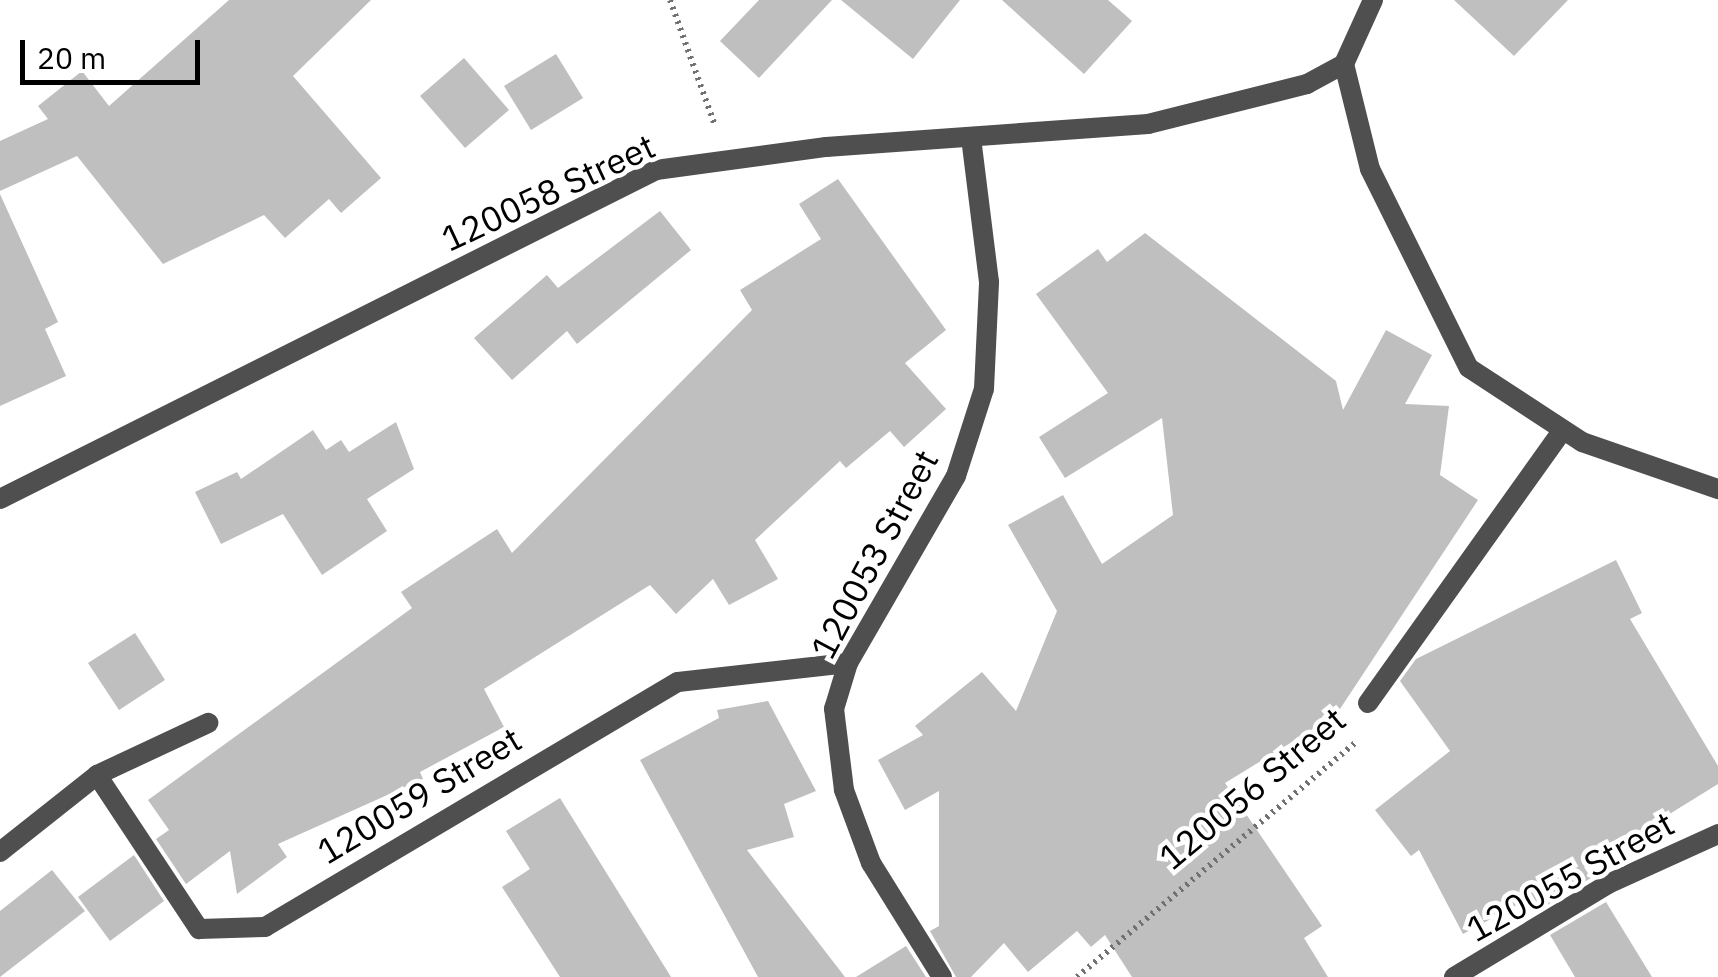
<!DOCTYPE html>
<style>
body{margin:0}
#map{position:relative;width:1718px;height:977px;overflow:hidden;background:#fff;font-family:"IBM Plex Sans",sans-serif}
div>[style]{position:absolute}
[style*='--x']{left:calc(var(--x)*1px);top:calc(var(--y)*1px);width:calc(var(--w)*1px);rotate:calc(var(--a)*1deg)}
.building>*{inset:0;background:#bfbfbf}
.path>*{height:6px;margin-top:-3px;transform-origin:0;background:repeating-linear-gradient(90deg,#717171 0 2.5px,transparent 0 7.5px)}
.street>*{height:20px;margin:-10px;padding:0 10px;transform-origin:10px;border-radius:10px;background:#4f4f4f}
span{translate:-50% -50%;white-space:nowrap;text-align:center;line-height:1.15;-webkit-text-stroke:9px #fff;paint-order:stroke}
.street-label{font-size:35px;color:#000}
.scale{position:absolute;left:20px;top:40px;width:180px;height:45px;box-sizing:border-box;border:5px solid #000;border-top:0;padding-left:12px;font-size:30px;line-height:35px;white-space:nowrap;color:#000;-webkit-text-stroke:8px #fff;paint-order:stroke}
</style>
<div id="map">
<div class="building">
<i style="clip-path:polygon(229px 0,371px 0,293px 76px,381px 178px,341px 213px,329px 199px,285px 238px,264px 215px,163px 264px,77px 156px,0 191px,0 141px,48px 119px,38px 106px,82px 71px,109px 106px)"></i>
<i style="clip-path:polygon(759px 0,832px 0,759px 78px,720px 41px)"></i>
<i style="clip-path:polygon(841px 0,960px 0,913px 59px)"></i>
<i style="clip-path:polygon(1002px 0,1108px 0,1132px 21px,1084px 74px)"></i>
<i style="clip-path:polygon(1454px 0,1568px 0,1514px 56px)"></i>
<i style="clip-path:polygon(556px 54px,583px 98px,531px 130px,504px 86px)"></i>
<i style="clip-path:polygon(464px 58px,509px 110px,465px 148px,420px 96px)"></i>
<i style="clip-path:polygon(838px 179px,946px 330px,905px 363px,946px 409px,904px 447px,890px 431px,846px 468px,840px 461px,755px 540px,778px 579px,729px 605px,713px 579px,676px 614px,650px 585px,484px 689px,504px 727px,420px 772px,423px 779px,278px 844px,287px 857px,237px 894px,230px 851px,186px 884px,156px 839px,169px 830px,148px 800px,412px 608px,401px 592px,497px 529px,512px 553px,752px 310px,740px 290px,821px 239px,799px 204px)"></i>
<i style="clip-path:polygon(0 194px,58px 322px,45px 329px,66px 376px,0 406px)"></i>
<i style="clip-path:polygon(660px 211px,691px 250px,577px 344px,567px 331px,512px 380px,474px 338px,547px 275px,558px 288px)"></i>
<i style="clip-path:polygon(1145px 233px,1336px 381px,1343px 410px,1386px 330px,1432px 355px,1405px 404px,1449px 406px,1440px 475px,1478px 500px,1336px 715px,1225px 783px,1322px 926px,1304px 938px,1328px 977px,1132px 977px,1105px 935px,1091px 947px,1077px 931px,1028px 972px,1004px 943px,971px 977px,956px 977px,930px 931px,939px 926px,939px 791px,905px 810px,878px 760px,923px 735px,915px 726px,982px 672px,1016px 711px,1057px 611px,1008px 525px,1063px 495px,1102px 564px,1173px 515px,1162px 418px,1065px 478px,1039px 437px,1108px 393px,1036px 294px,1098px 249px,1107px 262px)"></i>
<i style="clip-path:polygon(396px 422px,414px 469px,367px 499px,387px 531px,322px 575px,283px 514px,221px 544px,195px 492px,237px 472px,241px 479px,313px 430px,326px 450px,341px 440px,349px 452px)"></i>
<i style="clip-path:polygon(1616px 560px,1642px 613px,1630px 619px,1718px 766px,1718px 784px,1584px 867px,1591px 878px,1536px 912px,1528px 899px,1463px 934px,1419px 850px,1411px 856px,1375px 810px,1450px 751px,1400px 681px,1416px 659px)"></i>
<i style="clip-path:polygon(135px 633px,165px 680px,119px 710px,88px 663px)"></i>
<i style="clip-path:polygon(768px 701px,816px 791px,784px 804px,794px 837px,747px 850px,845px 977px,758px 977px,640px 760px,719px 718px,717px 710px)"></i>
<i style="clip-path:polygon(560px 798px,671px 977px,560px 977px,502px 887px,530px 869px,506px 831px)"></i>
<i style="clip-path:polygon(134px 855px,164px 901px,110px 941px,78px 897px)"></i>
<i style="clip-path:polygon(52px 870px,85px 911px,0 977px,0 911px)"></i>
<i style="clip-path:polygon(1606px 902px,1652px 977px,1575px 977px,1550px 935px)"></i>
<i style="clip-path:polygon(906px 946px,926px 977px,856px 977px)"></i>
</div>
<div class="path">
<i style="--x:670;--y:0;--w:131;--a:70.3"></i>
<i style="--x:1077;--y:977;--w:363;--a:-40.1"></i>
</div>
<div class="street">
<i style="--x:1373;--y:0;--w:70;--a:114.4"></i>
<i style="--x:1344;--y:64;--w:108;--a:76.1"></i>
<i style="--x:1370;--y:169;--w:222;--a:63.6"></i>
<i style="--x:1469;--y:368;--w:135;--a:33.2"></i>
<i style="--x:1582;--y:442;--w:144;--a:19.1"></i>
<i style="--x:0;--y:499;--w:734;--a:-26.63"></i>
<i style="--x:656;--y:170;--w:172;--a:-7.7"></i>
<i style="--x:826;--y:147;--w:323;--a:-4.1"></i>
<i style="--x:1148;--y:124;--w:164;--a:-14.1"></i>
<i style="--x:1307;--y:84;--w:42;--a:-28.4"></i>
<i style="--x:1368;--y:703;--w:334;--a:-54.5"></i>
<i style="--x:97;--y:775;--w:185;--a:56.5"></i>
<i style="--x:199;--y:929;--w:66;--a:-1.7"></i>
<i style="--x:265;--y:927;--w:480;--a:-30.7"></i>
<i style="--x:678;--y:682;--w:171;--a:-6.4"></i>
<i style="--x:0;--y:852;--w:124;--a:-38.4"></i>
<i style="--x:97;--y:775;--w:123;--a:-25.1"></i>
<i style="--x:942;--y:977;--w:134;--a:-121.9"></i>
<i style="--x:871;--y:863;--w:78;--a:-110.3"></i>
<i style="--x:844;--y:790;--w:82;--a:-97"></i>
<i style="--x:834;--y:709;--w:48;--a:-73.1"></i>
<i style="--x:848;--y:663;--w:216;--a:-60"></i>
<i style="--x:956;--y:476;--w:91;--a:-72.2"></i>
<i style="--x:984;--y:389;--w:107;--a:-87.3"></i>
<i style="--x:989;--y:282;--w:145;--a:-97.1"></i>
<i style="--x:1454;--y:977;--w:180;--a:-31.1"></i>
<i style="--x:1608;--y:884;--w:121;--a:-24.4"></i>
</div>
<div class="street-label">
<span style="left:548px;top:192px;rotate:-25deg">120058 Street</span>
<span style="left:874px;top:554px;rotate:-62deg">120053 Street</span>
<span style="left:1252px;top:788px;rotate:-40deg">120056 Street</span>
<span style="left:419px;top:795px;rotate:-31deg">120059 Street</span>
<span style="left:1570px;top:876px;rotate:-29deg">120055 Street</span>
</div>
<div class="scale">20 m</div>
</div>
